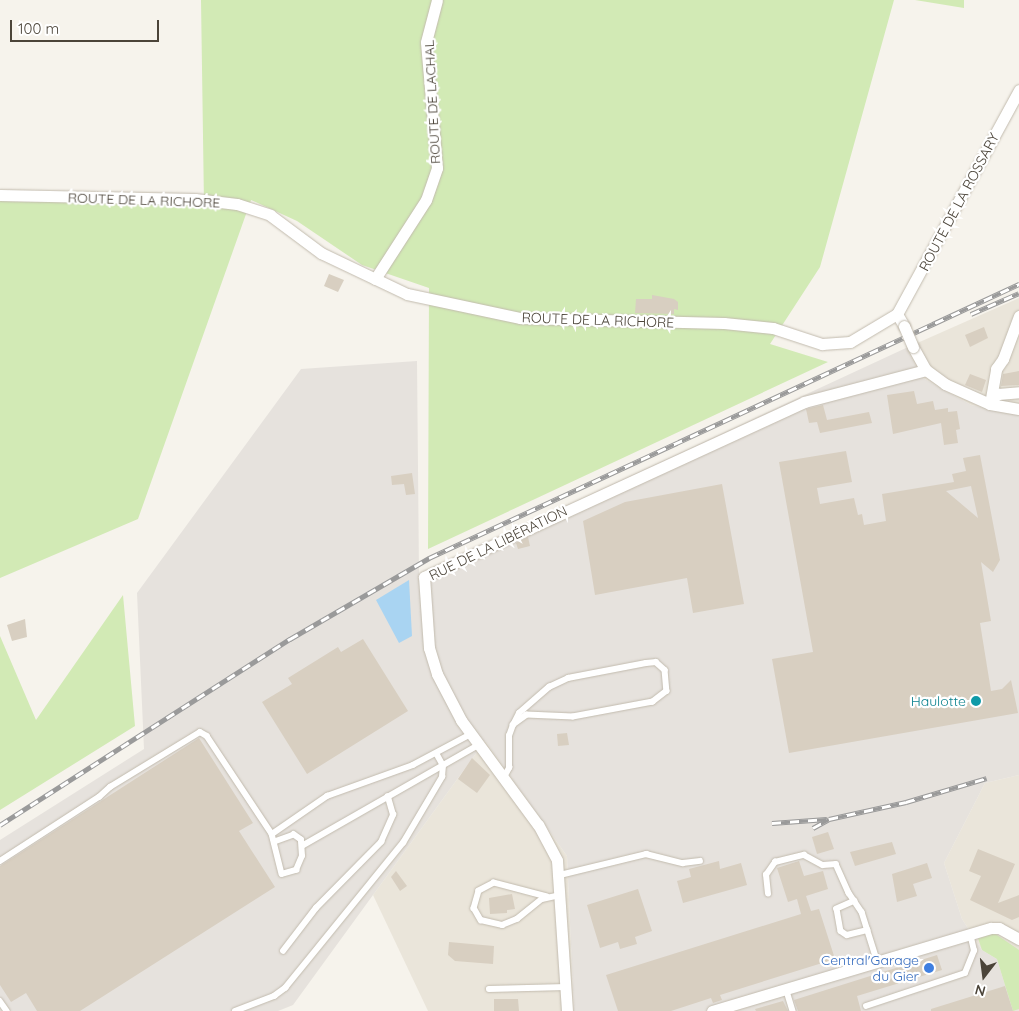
<!DOCTYPE html>
<meta charset="utf-8">
<style>
body{margin:0}
#map{position:relative;width:1019px;height:1011px;overflow:hidden;background:#f6f3ec;font-family:Quicksand,sans-serif}
div>[style]{position:absolute}
[style*='--x']{left:calc(var(--x)*1px);top:calc(var(--y)*1px);width:calc(var(--w)*1px);rotate:calc(var(--a)*1deg)}
.residential>*{inset:0;background:#eae5da}
.industrial>*{inset:0;background:#e6e2dd}
.green>*{inset:0;background:#d2eab5}
.water>*{inset:0;background:#a9d4f2}
.building>*{inset:0;background:#d8cfc1}
.roads{filter:drop-shadow(0 0 1px #c2bbae) drop-shadow(0 0 1px #c2bbae)}
.service>*{height:5.5px;margin:-2.75px;padding:0 2.75px;transform-origin:2.75px;border-radius:2.75px;background:#fff}
.minor>*{height:11px;margin:-5.5px;padding:0 5.5px;transform-origin:5.5px;border-radius:5.5px;background:#fff}
.rail>*{height:5px;margin-top:-2.5px;transform-origin:0;background:repeating-linear-gradient(90deg,#fff 0 9px,#9a9a9a 0 18px);box-sizing:border-box;border-block:1px solid #9a9a9a}
.bridges{filter:drop-shadow(0 0 1px #c2bbae) drop-shadow(0 0 1px #c2bbae)}
.minor-bridge>*{height:11px;margin:-5.5px;padding:0 5.5px;transform-origin:5.5px;border-radius:5.5px;background:#fff}
.dots>*{width:14px;height:14px;translate:-50% -50%;box-sizing:border-box;border:2px solid #fff;border-radius:50%}
span{translate:-50% -50%;white-space:nowrap;text-align:center;line-height:1.15;-webkit-text-stroke:4.5px #fff;paint-order:stroke}
.street-label{font-size:14px;color:#4b4439}
.culture-label{font-size:14px;color:#0d838f}
.right{translate:-100% -50%;text-align:right}
.shop-label{font-size:14px;color:#366cbe}
.north{position:absolute;left:959px;top:951px;width:50px;height:50px;-webkit-text-stroke:4px #fff;paint-order:stroke;rotate:195deg;font-size:14px;font-weight:700;line-height:20px;text-align:center;color:#4b4439}
.north::after{content:'';display:block;margin:auto;width:18px;height:22px;background:#4b4439;clip-path:polygon(50% 0,100% 100%,50% 72%,0 100%)}
.scale{position:absolute;left:10px;top:20px;width:149px;height:22px;box-sizing:border-box;border:2px solid #4b4439;border-top:0;padding-left:6px;font-size:15px;line-height:18px;white-space:nowrap;color:#4b4439;-webkit-text-stroke:4px #fff;paint-order:stroke}
</style>
<div id="map">
<div class="residential">
<i style="clip-path:polygon(1019px 298px,1019px 414px,971px 405px,923px 378px,906px 348px)"></i>
<i style="clip-path:polygon(485px 741px,567px 856px,574px 1011px,428px 1011px,373px 895px)"></i>
<i style="clip-path:polygon(1019px 775px,1019px 1011px,1013px 1011px,997px 959px,982px 950px,962px 919px,944px 863px,985px 783px)"></i>
</div>
<div class="industrial">
<i style="clip-path:polygon(906px 348px,923px 378px,971px 405px,1019px 414px,1019px 775px,985px 783px,944px 863px,962px 919px,982px 950px,997px 959px,1013px 1011px,574px 1011px,567px 856px,485px 741px,293px 1005px,278px 1011px,0 1011px,0 840px,144px 749px,137px 593px,301px 369px,417px 361px,419px 574px)"></i>
</div>
<div class="green">
<i style="clip-path:polygon(201px 0,894px 0,820px 267px,770px 344px,828px 362px,428px 549px,429px 288px,362px 265px,297px 221px,251px 200px,138px 519px,0 578px,0 201px,204px 205px)"></i>
<i style="clip-path:polygon(915px 0,964px 0,964px 8px)"></i>
<i style="clip-path:polygon(123px 595px,135px 726px,0 810px,0 636px,36px 720px)"></i>
<i style="clip-path:polygon(994px 933px,1019px 950px,1019px 1009px,1013px 1011px,997px 959px,982px 950px,978px 938px)"></i>
</div>
<div class="water">
<i style="clip-path:polygon(409px 580px,412px 636px,399px 643px,376px 600px)"></i>
</div>
<div class="building">
<i style="clip-path:polygon(329px 274px,344px 280px,338px 292px,324px 286px)"></i>
<i style="clip-path:polygon(652px 295px,674px 299px,678px 302px,678px 310px,674px 309px,674px 314px,635px 313px,636px 299px,652px 299px)"></i>
<i style="clip-path:polygon(984px 327px,988px 338px,970px 347px,965px 335px)"></i>
<i style="clip-path:polygon(1019px 371px,1019px 385px,1001px 386px,1003px 374px)"></i>
<i style="clip-path:polygon(970px 374px,986px 380px,982px 392px,965px 385px)"></i>
<i style="clip-path:polygon(914px 391px,917px 404px,933px 401px,935px 410px,948px 408px,948px 412px,957px 411px,960px 429px,956px 430px,958px 443px,944px 445px,941px 423px,893px 434px,887px 395px)"></i>
<i style="clip-path:polygon(823px 405px,827px 420px,869px 412px,872px 423px,820px 433px,817px 422px,809px 423px,806px 409px)"></i>
<i style="clip-path:polygon(evenodd,846px 451px,852px 482px,817px 488px,820px 504px,854px 498px,858px 515px,862px 514px,864px 525px,886px 521px,882px 494px,954px 482px,952px 474px,966px 471px,963px 458px,980px 455px,1000px 560px,993px 572px,981px 562px,991px 621px,980px 623px,991px 691px,1002px 689px,1011px 680px,1018px 713px,789px 753px,772px 659px,813px 652px,779px 462px,846px 451px,971px 486px,978px 518px,946px 491px,971px 486px)"></i>
<i style="clip-path:polygon(412px 473px,415px 494px,406px 495px,404px 484px,392px 485px,391px 476px)"></i>
<i style="clip-path:polygon(722px 484px,744px 604px,693px 613px,687px 578px,595px 595px,583px 521px,625px 502px)"></i>
<i style="clip-path:polygon(528px 537px,530px 546px,518px 549px,516px 543px)"></i>
<i style="clip-path:polygon(25px 619px,27px 637px,12px 641px,7px 625px)"></i>
<i style="clip-path:polygon(363px 639px,408px 711px,307px 774px,262px 702px,292px 684px,288px 678px,338px 647px,341px 652px)"></i>
<i style="clip-path:polygon(567px 733px,569px 745px,558px 746px,557px 734px)"></i>
<i style="clip-path:polygon(199px 738px,253px 823px,239px 831px,275px 887px,80px 1011px,37px 1011px,26px 993px,11px 1002px,0 985px,0 866px)"></i>
<i style="clip-path:polygon(472px 758px,490px 775px,477px 793px,458px 779px)"></i>
<i style="clip-path:polygon(828px 832px,834px 849px,817px 854px,812px 837px)"></i>
<i style="clip-path:polygon(892px 842px,896px 854px,855px 866px,850px 852px)"></i>
<i style="clip-path:polygon(978px 849px,1015px 864px,998px 903px,1019px 895px,1019px 917px,1012px 920px,970px 900px,981px 876px,969px 871px)"></i>
<i style="clip-path:polygon(719px 861px,720px 869px,741px 863px,747px 885px,683px 903px,677px 881px,691px 877px,689px 869px)"></i>
<i style="clip-path:polygon(799px 861px,804px 876px,823px 871px,828px 889px,806px 896px,811px 911px,819px 909px,835px 959px,720px 995px,722px 1000px,713px 1003px,711px 998px,671px 1011px,618px 1011px,606px 975px,801px 914px,797px 899px,788px 902px,777px 868px)"></i>
<i style="clip-path:polygon(927px 863px,932px 878px,913px 884px,917px 896px,897px 902px,892px 874px)"></i>
<i style="clip-path:polygon(396px 871px,407px 886px,400px 891px,391px 877px)"></i>
<i style="clip-path:polygon(638px 889px,652px 931px,635px 937px,637px 944px,620px 949px,618px 942px,600px 948px,587px 905px)"></i>
<i style="clip-path:polygon(512px 894px,515px 909px,507px 910px,507px 913px,490px 914px,489px 898px)"></i>
<i style="clip-path:polygon(449px 942px,494px 946px,493px 964px,455px 961px,448px 955px)"></i>
<i style="clip-path:polygon(937px 955px,942px 970px,857px 996px,861px 1011px,798px 1011px,794px 1000px)"></i>
<i style="clip-path:polygon(1005px 986px,1013px 1011px,931px 1011px,931px 1009px)"></i>
<i style="clip-path:polygon(494px 999px,518px 999px,519px 1011px,494px 1011px)"></i>
<i style="clip-path:polygon(783px 1001px,788px 1011px,756px 1011px,755px 1009px)"></i>
</div>
<div class="roads">
<div class="service">
<i style="--x:503;--y:779;--w:13;--a:-61"></i>
<i style="--x:509;--y:768;--w:32;--a:-90"></i>
<i style="--x:509;--y:736;--w:12;--a:-70"></i>
<i style="--x:513;--y:725;--w:13;--a:-63"></i>
<i style="--x:519;--y:713;--w:40;--a:-41"></i>
<i style="--x:549;--y:687;--w:21;--a:-25"></i>
<i style="--x:568;--y:678;--w:79;--a:-10.9"></i>
<i style="--x:646;--y:663;--w:10;--a:-6"></i>
<i style="--x:656;--y:662;--w:12;--a:42"></i>
<i style="--x:665;--y:670;--w:21;--a:85"></i>
<i style="--x:667;--y:691;--w:18;--a:142"></i>
<i style="--x:653;--y:702;--w:81;--a:169.4"></i>
<i style="--x:573;--y:717;--w:46;--a:-177.5"></i>
<i style="--x:527;--y:715;--w:17;--a:144"></i>
<i style="--x:272;--y:834;--w:67;--a:-34.6"></i>
<i style="--x:327;--y:796;--w:91;--a:-19.8"></i>
<i style="--x:413;--y:765;--w:66;--a:-28.1"></i>
<i style="--x:302;--y:846;--w:203;--a:-29.8"></i>
<i style="--x:0;--y:861;--w:118;--a:-32.9"></i>
<i style="--x:99;--y:797;--w:15;--a:-42"></i>
<i style="--x:110;--y:787;--w:105;--a:-31.4"></i>
<i style="--x:200;--y:732;--w:8;--a:30"></i>
<i style="--x:207;--y:736;--w:118;--a:56.4"></i>
<i style="--x:272;--y:834;--w:41;--a:76"></i>
<i style="--x:282;--y:874;--w:15;--a:-16"></i>
<i style="--x:296;--y:870;--w:15;--a:-67"></i>
<i style="--x:302;--y:856;--w:16;--a:-94"></i>
<i style="--x:301;--y:840;--w:9;--a:-144"></i>
<i style="--x:294;--y:835;--w:20;--a:160"></i>
<i style="--x:560;--y:875;--w:89;--a:-13.7"></i>
<i style="--x:646;--y:854;--w:38;--a:14"></i>
<i style="--x:683;--y:863;--w:17;--a:-7"></i>
<i style="--x:768;--y:894;--w:19;--a:-96"></i>
<i style="--x:766;--y:875;--w:16;--a:-55"></i>
<i style="--x:775;--y:862;--w:30;--a:-14"></i>
<i style="--x:804;--y:855;--w:21;--a:28"></i>
<i style="--x:823;--y:865;--w:13;--a:-4"></i>
<i style="--x:836;--y:864;--w:32;--a:66"></i>
<i style="--x:849;--y:893;--w:23;--a:56"></i>
<i style="--x:862;--y:912;--w:50;--a:72.6"></i>
<i style="--x:547;--y:897;--w:55;--a:-165.2"></i>
<i style="--x:494;--y:883;--w:17;--a:152"></i>
<i style="--x:479;--y:891;--w:18;--a:106"></i>
<i style="--x:474;--y:908;--w:14;--a:60"></i>
<i style="--x:481;--y:920;--w:22;--a:13"></i>
<i style="--x:502;--y:925;--w:16;--a:-22"></i>
<i style="--x:517;--y:919;--w:32;--a:-39"></i>
<i style="--x:542;--y:899;--w:19;--a:-12"></i>
<i style="--x:855;--y:901;--w:20;--a:156"></i>
<i style="--x:837;--y:909;--w:22;--a:80"></i>
<i style="--x:841;--y:931;--w:7;--a:34"></i>
<i style="--x:847;--y:935;--w:21;--a:-14"></i>
<i style="--x:283;--y:951;--w:54;--a:-52.5"></i>
<i style="--x:316;--y:908;--w:93;--a:-45.4"></i>
<i style="--x:381;--y:842;--w:30;--a:-66"></i>
<i style="--x:393;--y:815;--w:19;--a:-106"></i>
<i style="--x:786;--y:988;--w:24;--a:73"></i>
<i style="--x:489;--y:989;--w:77;--a:-1.5"></i>
<i style="--x:0;--y:1001;--w:12;--a:55"></i>
<i style="--x:866;--y:1006;--w:104;--a:-18.4"></i>
<i style="--x:965;--y:973;--w:24;--a:-68"></i>
<i style="--x:974;--y:951;--w:17;--a:-103"></i>
<i style="--x:235;--y:1011;--w:42;--a:-21"></i>
<i style="--x:274;--y:996;--w:14;--a:-36"></i>
<i style="--x:285;--y:988;--w:187;--a:-50.9"></i>
<i style="--x:403;--y:843;--w:77;--a:-59.4"></i>
<i style="--x:442;--y:777;--w:11;--a:-85"></i>
<i style="--x:443;--y:766;--w:13;--a:-119"></i>
</div>
<div class="minor">
<i style="--x:0;--y:195;--w:195;--a:1.2"></i>
<i style="--x:195;--y:199;--w:42;--a:6.8"></i>
<i style="--x:237;--y:204;--w:35;--a:18"></i>
<i style="--x:270;--y:215;--w:64;--a:36.7"></i>
<i style="--x:321;--y:253;--w:95;--a:25.5"></i>
<i style="--x:407;--y:294;--w:116;--a:12"></i>
<i style="--x:520;--y:318;--w:204;--a:1.4"></i>
<i style="--x:724;--y:323;--w:49;--a:5.8"></i>
<i style="--x:773;--y:328;--w:52;--a:18.1"></i>
<i style="--x:822;--y:344;--w:28;--a:-4"></i>
<i style="--x:850;--y:342;--w:55;--a:-30.8"></i>
<i style="--x:897;--y:314;--w:14;--a:60"></i>
<i style="--x:375;--y:279;--w:94;--a:-57.2"></i>
<i style="--x:426;--y:200;--w:34;--a:-71"></i>
<i style="--x:437;--y:168;--w:126;--a:-95"></i>
<i style="--x:426;--y:42;--w:43;--a:-75.3"></i>
<i style="--x:897;--y:314;--w:255;--a:-61.4"></i>
<i style="--x:913;--y:347;--w:26;--a:61"></i>
<i style="--x:926;--y:370;--w:24;--a:36"></i>
<i style="--x:945;--y:384;--w:49;--a:24"></i>
<i style="--x:990;--y:404;--w:29;--a:10"></i>
<i style="--x:991;--y:399;--w:9;--a:-36"></i>
<i style="--x:998;--y:394;--w:21;--a:-5"></i>
<i style="--x:990;--y:404;--w:36;--a:-80"></i>
<i style="--x:996;--y:369;--w:12;--a:-55"></i>
<i style="--x:1003;--y:359;--w:46;--a:-69.6"></i>
<i style="--x:567;--y:1011;--w:151;--a:-93.8"></i>
<i style="--x:557;--y:860;--w:40;--a:-118"></i>
<i style="--x:538;--y:825;--w:130;--a:-126.3"></i>
<i style="--x:461;--y:720;--w:52;--a:-117.6"></i>
<i style="--x:437;--y:674;--w:27;--a:-107"></i>
<i style="--x:429;--y:648;--w:71;--a:-94"></i>
<i style="--x:424;--y:577;--w:418;--a:-24.7"></i>
<i style="--x:804;--y:402;--w:126;--a:-14.7"></i>
<i style="--x:712;--y:1011;--w:291;--a:-16.6"></i>
<i style="--x:991;--y:928;--w:8;--a:0"></i>
<i style="--x:999;--y:928;--w:23;--a:29"></i>
</div>
</div>
<div class="rail">
<i style="--x:971;--y:314;--w:52;--a:-23.6"></i>
<i style="--x:772;--y:823;--w:55;--a:-4.2"></i>
<i style="--x:0;--y:825;--w:345;--a:-32.7"></i>
<i style="--x:290;--y:639;--w:161;--a:-30.2"></i>
<i style="--x:429;--y:558;--w:651;--a:-24.91"></i>
<i style="--x:813;--y:828;--w:18;--a:-29"></i>
<i style="--x:829;--y:819;--w:79;--a:-12.4"></i>
<i style="--x:906;--y:802;--w:84;--a:-16.5"></i>
</div>
<div class="bridges">
<div class="minor-bridge">
<i style="--x:904;--y:326;--w:23;--a:67"></i>
</div>
</div>
<div class="dots">
<i style="left:976px;top:701px;background:#0f9aa8"></i>
<i style="left:929px;top:968px;background:#3f7fe0"></i>
</div>
<div class="street-label">
<span style="left:432px;top:102px;rotate:-93deg">ROUTE DE LACHAL</span>
<span style="left:144px;top:200px;rotate:2deg">ROUTE DE LA RICHORE</span>
<span style="left:959px;top:202px;rotate:-62deg">ROUTE DE LA ROSSARY</span>
<span style="left:598px;top:320px;rotate:2deg">ROUTE DE LA RICHORE</span>
<span style="left:498px;top:543px;rotate:-26deg">RUE DE LA LIBÉRATION</span>
</div>
<div class="culture-label">
<span class="right" style="left:966px;top:701px">Haulotte</span>
</div>
<div class="shop-label">
<span class="right" style="left:919px;top:968px">Central'Garage<br>du Gier</span>
</div>
<div class="north">N</div>
<div class="scale">100 m</div>
</div>
